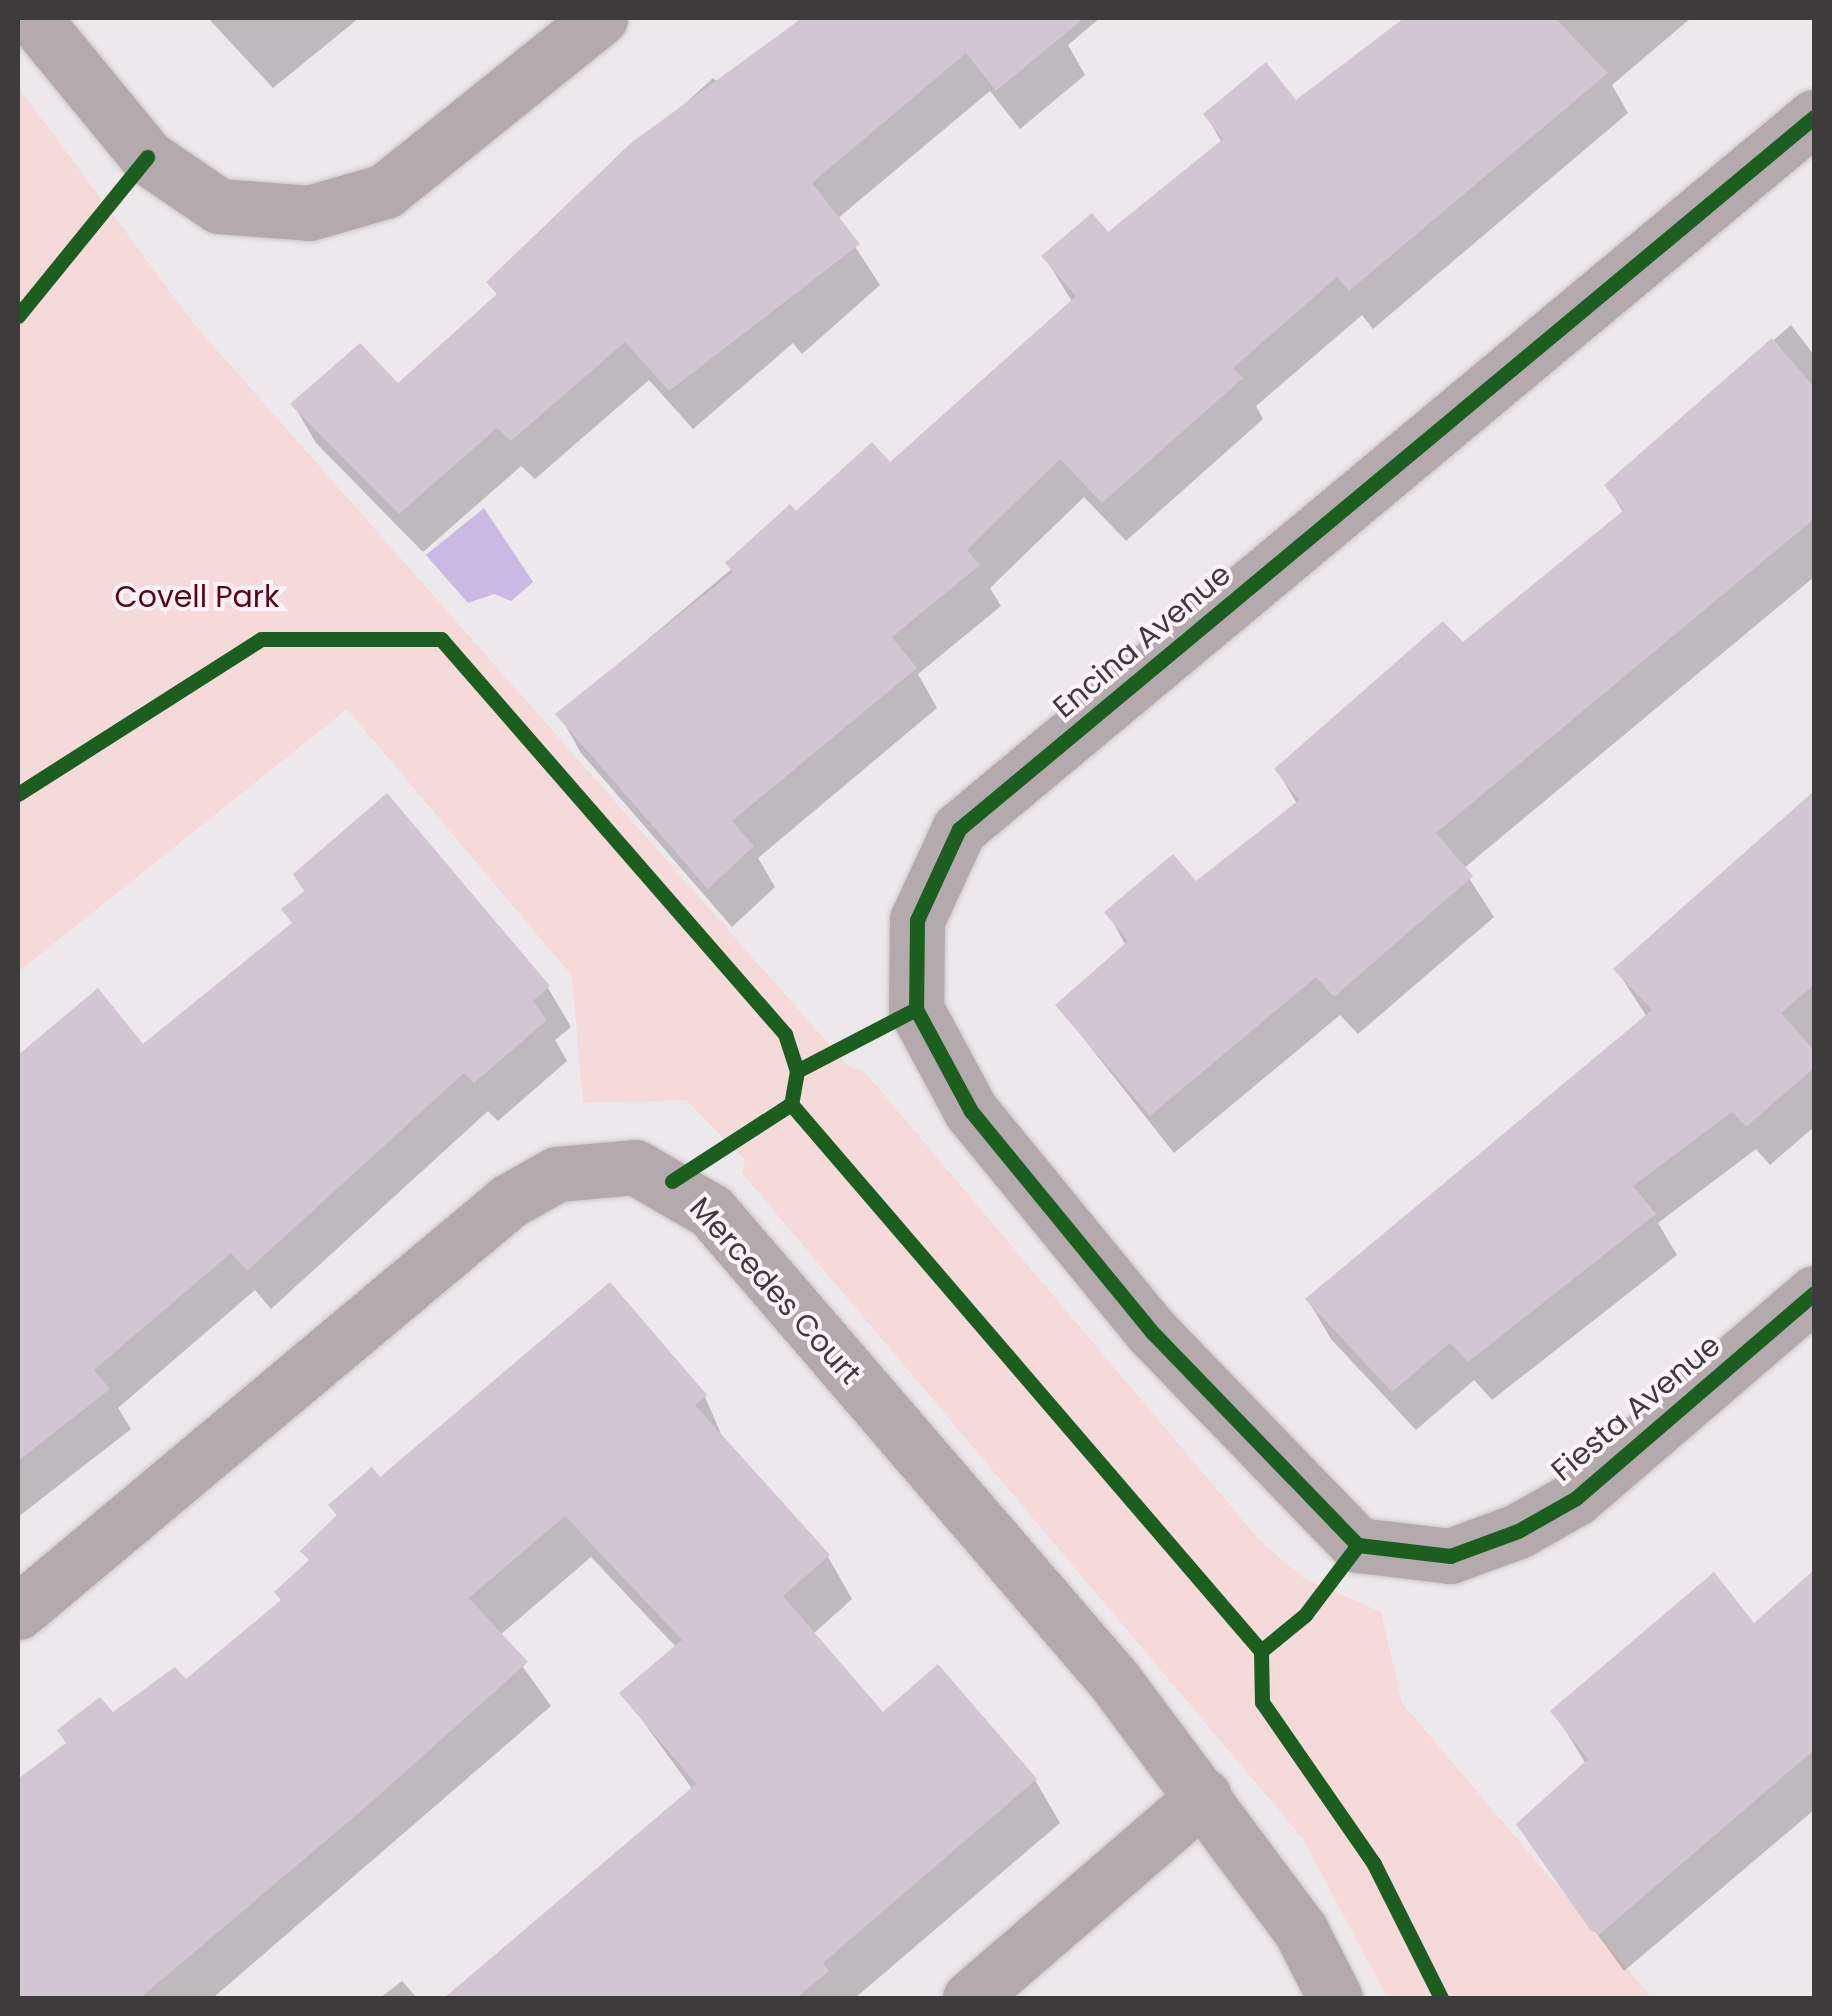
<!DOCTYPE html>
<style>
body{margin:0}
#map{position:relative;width:1832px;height:2016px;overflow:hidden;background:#ede8eb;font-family:Poppins,sans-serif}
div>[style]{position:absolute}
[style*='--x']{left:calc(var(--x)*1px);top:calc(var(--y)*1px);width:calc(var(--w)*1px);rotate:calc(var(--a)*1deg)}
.green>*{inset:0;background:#f6d9d9}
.water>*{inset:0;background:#cbb8e5}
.shadow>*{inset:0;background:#0003}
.building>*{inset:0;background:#d1c6d2}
.roads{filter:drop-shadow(0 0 2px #c9c6c8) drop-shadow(0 0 2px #c9c6c8)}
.street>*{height:55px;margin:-27.5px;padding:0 27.5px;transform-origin:27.5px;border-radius:27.5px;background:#b4a9ac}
.cycleway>*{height:15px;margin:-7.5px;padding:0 7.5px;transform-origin:7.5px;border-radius:7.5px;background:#1b5e20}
span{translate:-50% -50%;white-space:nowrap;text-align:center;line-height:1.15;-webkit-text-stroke:8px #fdf3f9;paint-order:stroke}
.park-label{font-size:30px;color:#5d000f}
.street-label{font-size:30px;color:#3e3b3d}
.frame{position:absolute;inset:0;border:20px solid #3e3b3d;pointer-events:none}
</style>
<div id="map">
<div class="green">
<i style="clip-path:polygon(18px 87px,195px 325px,849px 1067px,864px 1071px,1262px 1543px,1305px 1579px,1381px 1612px,1402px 1703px,1652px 1998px,1387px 1998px,1304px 1840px,742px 1173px,745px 1160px,686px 1100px,583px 1103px,572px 976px,347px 709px,18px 972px)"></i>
</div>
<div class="water">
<i style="clip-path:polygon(484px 508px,533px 582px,511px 601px,494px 594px,468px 603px,426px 555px)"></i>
</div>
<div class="shadow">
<i style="clip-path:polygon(208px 18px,359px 18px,273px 88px)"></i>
<i style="clip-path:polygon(803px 18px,1100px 18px,1068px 45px,1085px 75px,1020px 129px,990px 91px,837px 219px,880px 285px,802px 354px,793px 343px,693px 429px,649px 380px,535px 479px,521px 466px,423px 552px,316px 443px,293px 404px,398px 387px,498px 296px,490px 282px,713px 78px,719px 83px)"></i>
<i style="clip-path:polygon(1408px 18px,1691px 18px,1612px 85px,1628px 113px,1373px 329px,1362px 315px,1256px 406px,1263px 419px,1126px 541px,1084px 497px,990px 588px,1001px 606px,918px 674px,937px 708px,758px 858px,775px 887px,732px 927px,581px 753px,559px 714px,796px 515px,890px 466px,1073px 303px,1044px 256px,1108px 236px,1222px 143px,1206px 115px,1296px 103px)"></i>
<i style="clip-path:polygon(1791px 325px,1814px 355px,1814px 577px,1463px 869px,1494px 917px,1358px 1034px,1340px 1015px,1174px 1153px,1058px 1006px,1126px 946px,1108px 913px,1196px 884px,1297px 804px,1277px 770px,1463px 646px,1624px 514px,1607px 485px)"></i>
<i style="clip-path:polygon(387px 797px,548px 988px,571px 1027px,555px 1040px,567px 1061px,498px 1121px,488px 1111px,271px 1309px,255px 1290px,118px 1408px,131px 1429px,18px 1517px,18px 1059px,97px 992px,143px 1048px,293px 926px,307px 892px)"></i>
<i style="clip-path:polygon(1814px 797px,1814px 1127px,1770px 1165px,1756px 1149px,1658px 1223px,1677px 1255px,1492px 1400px,1474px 1380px,1416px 1430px,1331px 1339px,1308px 1300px,1647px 1017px,1616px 969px)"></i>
<i style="clip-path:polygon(705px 1397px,725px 1443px,828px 1557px,852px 1599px,813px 1634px,883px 1716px,1035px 1780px,1060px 1823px,855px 1998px,449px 1998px,693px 1790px,623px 1694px,677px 1648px,591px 1557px,500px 1635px,551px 1706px,213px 1998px,18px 1998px,18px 1811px,112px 1715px,186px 1683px,283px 1602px,310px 1562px,304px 1551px,338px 1518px,331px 1505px,380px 1481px)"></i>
<i style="clip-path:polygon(1814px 1573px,1814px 1810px,1624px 1971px,1519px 1825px,1586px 1764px,1554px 1712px,1754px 1626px)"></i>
<i style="clip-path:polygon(402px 1981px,417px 1998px,380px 1998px)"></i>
</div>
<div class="building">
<i style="clip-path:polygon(802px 18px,1084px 18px,996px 91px,966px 53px,812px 183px,860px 244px,669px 391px,625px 342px,511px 441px,497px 428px,399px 514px,290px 404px,360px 343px,398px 383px,497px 294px,486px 282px,631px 143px)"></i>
<i style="clip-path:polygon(1404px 18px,1555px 18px,1608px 73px,1349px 291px,1337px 277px,1233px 368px,1243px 378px,1102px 503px,1060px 459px,967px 550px,980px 565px,892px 637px,917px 668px,732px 821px,754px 846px,708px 889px,555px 714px,733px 572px,725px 563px,790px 504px,796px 511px,872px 442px,890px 462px,1076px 296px,1041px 256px,1092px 213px,1108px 232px,1223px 139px,1203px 114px,1266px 62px,1296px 100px)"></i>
<i style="clip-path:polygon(1772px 338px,1814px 387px,1814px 519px,1436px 833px,1473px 876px,1334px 997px,1316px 977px,1150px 1116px,1055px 1005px,1128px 941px,1104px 912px,1173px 854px,1196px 881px,1299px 800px,1274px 769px,1443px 621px,1463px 642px,1624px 510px,1604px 485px)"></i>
<i style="clip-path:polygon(1814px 791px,1814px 985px,1781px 1013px,1814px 1050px,1814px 1068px,1746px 1127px,1732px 1112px,1633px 1186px,1656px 1214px,1468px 1362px,1450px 1343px,1392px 1392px,1305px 1299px,1652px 1010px,1613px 969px)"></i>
<i style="clip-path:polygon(387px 793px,550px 986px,533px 1001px,547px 1020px,474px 1083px,464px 1073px,247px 1271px,231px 1253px,94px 1370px,110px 1389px,18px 1461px,18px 1055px,98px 988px,143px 1044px,292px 923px,281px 909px,304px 891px,293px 874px)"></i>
<i style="clip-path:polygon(610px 1282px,707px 1395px,695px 1405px,830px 1555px,783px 1596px,883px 1712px,938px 1664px,1037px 1779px,823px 1963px,829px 1971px,796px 1998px,444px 1998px,696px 1784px,619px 1693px,682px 1640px,565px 1516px,469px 1598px,528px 1662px,367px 1806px,140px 1998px,18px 1998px,18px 1779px,66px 1743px,57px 1730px,100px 1697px,113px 1712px,175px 1667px,186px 1679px,281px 1600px,274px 1592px,309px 1560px,300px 1551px,337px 1515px,328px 1505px,372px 1467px,380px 1477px)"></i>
<i style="clip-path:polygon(1814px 1570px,1814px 1750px,1600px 1934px,1591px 1931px,1516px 1824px,1588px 1759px,1550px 1711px,1714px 1572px,1754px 1623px)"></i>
</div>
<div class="roads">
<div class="street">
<i style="--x:33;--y:18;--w:180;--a:50.6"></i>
<i style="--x:147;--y:157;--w:87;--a:34.2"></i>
<i style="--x:219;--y:206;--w:90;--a:4.4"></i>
<i style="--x:309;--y:213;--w:79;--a:-16.1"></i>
<i style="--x:385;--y:191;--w:276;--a:-38.8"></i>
<i style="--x:1814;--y:117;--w:1113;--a:140.21"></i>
<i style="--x:959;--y:829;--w:100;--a:114.8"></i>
<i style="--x:917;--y:920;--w:89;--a:90.6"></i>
<i style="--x:916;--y:1009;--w:116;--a:61.7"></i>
<i style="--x:971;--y:1111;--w:286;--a:50.7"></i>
<i style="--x:1152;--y:1332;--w:296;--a:46"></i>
<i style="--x:1358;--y:1545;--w:93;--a:6.8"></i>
<i style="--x:1450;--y:1556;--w:72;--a:-20.2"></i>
<i style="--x:1518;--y:1531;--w:67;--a:-29.6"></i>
<i style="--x:1576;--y:1498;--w:314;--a:-40.7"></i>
<i style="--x:18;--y:1612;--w:640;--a:-39.93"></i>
<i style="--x:509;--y:1201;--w:55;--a:-29.4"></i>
<i style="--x:557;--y:1174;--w:78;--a:-5.1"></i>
<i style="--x:635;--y:1167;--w:88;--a:30.1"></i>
<i style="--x:711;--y:1211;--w:618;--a:49.33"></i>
<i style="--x:1114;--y:1680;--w:313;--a:53.3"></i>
<i style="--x:1301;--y:1931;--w:75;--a:63.1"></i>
<i style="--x:970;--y:1998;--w:309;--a:-40.8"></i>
</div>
</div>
<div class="cycleway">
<i style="--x:1814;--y:117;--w:1113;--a:140.21"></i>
<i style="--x:959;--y:829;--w:100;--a:114.8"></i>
<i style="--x:917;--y:920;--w:89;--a:90.6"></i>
<i style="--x:916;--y:1009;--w:116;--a:61.7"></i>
<i style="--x:971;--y:1111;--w:286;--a:50.7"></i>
<i style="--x:1152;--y:1332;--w:296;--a:46"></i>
<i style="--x:1358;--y:1545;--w:93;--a:6.8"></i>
<i style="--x:1450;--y:1556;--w:72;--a:-20.2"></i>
<i style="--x:1518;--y:1531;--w:67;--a:-29.6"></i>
<i style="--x:1576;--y:1498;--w:314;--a:-40.7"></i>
<i style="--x:18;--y:316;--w:205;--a:-50.9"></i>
<i style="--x:18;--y:794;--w:288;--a:-32.5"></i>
<i style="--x:261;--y:639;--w:180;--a:0"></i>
<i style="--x:441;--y:639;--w:524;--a:48.95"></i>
<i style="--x:785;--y:1034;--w:39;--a:72"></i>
<i style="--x:797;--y:1071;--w:34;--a:100"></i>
<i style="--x:791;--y:1104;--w:721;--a:49.33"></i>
<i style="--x:1261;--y:1651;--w:51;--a:88.9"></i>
<i style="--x:1262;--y:1702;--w:197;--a:55.3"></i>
<i style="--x:1374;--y:1864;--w:150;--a:63.4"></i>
<i style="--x:797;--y:1071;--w:134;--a:-27.5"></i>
<i style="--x:672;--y:1181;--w:142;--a:-32.9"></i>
<i style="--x:1261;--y:1651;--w:57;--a:-39.3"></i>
<i style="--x:1305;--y:1615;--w:88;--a:-52.9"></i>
</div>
<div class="park-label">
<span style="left:197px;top:597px">Covell Park</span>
</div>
<div class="street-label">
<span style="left:1142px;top:641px;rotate:-40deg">Encina Avenue</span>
<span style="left:775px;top:1291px;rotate:48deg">Mercedes Court</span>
<span style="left:1636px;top:1408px;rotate:-40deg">Fiesta Avenue</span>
</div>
<div class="frame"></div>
</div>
